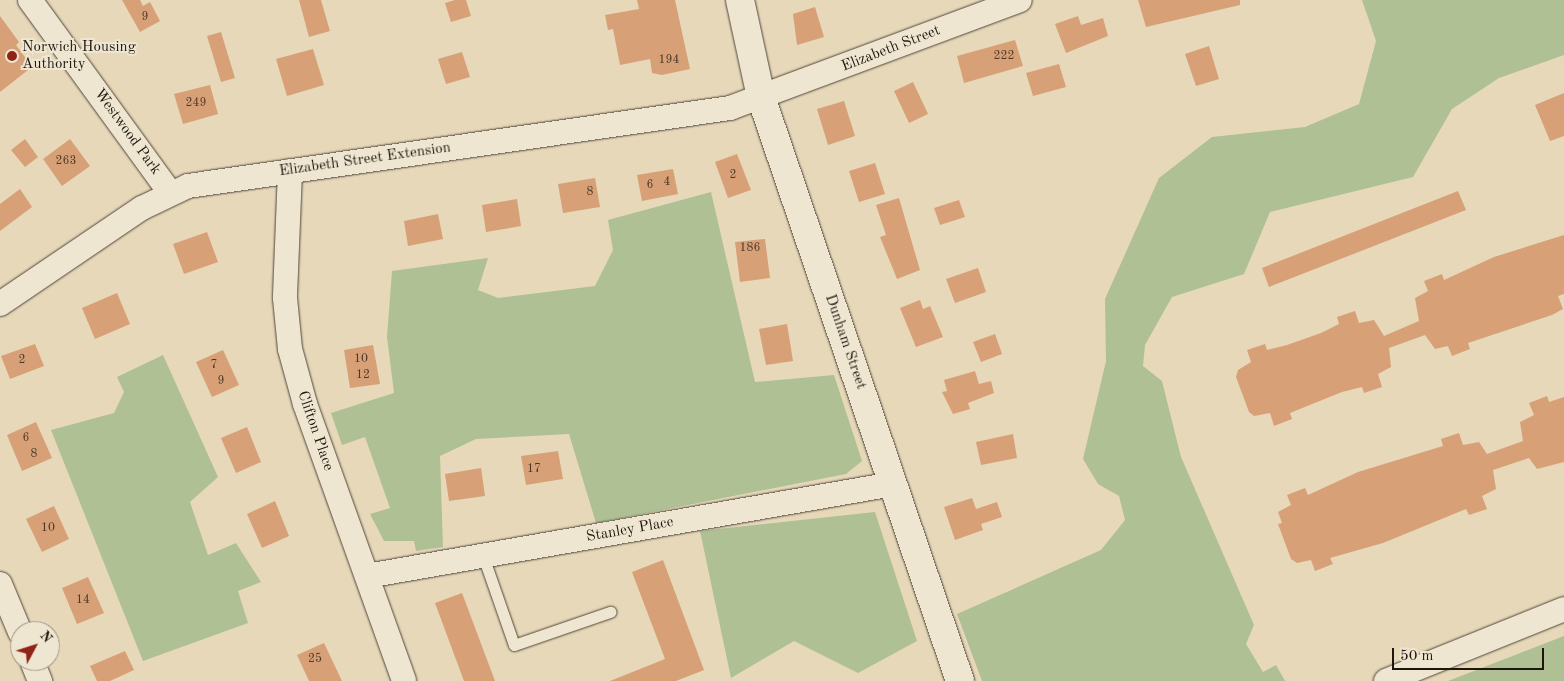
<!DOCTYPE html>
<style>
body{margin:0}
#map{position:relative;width:1564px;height:681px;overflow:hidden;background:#e7d8ba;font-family:"Old Standard TT",serif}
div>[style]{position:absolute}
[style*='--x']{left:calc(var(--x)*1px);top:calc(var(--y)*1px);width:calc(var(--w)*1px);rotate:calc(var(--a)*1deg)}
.green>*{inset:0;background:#afc095}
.building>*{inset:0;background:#d7a077}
.roads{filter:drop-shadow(0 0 1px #504638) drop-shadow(0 0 1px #504638)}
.service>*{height:11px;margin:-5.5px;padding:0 5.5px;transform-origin:5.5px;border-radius:5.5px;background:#efe6d2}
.minor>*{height:24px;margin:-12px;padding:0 12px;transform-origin:12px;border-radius:12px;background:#efe6d2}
.tertiary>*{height:28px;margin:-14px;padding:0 14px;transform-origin:14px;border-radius:14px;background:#efe6d2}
.dots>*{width:14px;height:14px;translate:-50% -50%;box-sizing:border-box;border:2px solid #efe6d2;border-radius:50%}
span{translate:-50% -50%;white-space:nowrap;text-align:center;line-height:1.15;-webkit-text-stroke:4px #efe6d2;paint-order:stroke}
.number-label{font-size:12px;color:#4c3827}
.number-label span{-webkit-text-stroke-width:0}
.poi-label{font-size:15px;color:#1e160c}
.left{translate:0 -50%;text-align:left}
.street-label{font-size:15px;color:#1e160c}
.north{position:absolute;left:10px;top:621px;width:50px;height:50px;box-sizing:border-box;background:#efe6d2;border:1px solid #9b9383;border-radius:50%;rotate:50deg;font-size:14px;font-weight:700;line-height:20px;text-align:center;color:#1e160c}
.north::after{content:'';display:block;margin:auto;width:18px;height:22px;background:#8f2418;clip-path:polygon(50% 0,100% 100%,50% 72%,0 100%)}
.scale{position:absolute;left:1392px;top:648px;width:152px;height:22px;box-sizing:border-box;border:2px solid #1e160c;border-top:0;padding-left:6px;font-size:15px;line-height:18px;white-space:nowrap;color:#1e160c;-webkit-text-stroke:4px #efe6d2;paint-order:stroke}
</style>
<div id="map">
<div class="green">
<i style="clip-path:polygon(1362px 0,1564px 0,1564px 55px,1499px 78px,1452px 109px,1413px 177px,1270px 212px,1244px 274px,1172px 297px,1145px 345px,1143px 366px,1162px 381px,1181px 457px,1254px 625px,1246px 644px,1263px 672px,1276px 665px,1285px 681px,982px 681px,957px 614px,1101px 550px,1125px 520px,1119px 496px,1098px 484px,1083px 459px,1106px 361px,1105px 299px,1159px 178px,1212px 137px,1305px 127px,1359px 104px,1376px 41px)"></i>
<i style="clip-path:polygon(711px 192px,755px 382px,834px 375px,862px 461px,846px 474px,596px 523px,569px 434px,476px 439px,440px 456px,443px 547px,416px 551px,414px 541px,384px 541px,370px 514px,390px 508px,365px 437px,342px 445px,331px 413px,394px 393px,387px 337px,392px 271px,488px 258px,478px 290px,498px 298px,595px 286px,613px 250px,608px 220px)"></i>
<i style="clip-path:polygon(163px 355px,218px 477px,190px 502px,208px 555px,236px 543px,261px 582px,238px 591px,248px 623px,143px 661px,51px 430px,114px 413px,124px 392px,117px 377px)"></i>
<i style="clip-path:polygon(875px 512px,917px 641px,858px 673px,794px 641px,731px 678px,700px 531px)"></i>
<i style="clip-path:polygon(1564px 636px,1564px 681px,1448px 681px)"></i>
</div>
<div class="building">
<i style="clip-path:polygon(122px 0,140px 0,143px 6px,150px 2px,160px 21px,140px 32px)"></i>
<i style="clip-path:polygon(299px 0,321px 0,330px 31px,309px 37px)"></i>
<i style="clip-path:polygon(455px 0,466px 0,471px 16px,451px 22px,445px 3px)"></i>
<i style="clip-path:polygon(637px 0,675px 0,690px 69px,662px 75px,652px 73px,650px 59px,620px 65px,613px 29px,608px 30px,605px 15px,639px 9px)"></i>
<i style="clip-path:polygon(1138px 0,1240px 0,1240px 5px,1146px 27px)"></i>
<i style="clip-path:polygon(815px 7px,824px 37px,797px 45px,793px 14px)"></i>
<i style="clip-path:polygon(0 16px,19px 42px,16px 45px,27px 60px,23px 63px,28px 70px,0 92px)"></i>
<i style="clip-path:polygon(1078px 16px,1081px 25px,1103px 18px,1108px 36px,1066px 53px,1055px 24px)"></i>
<i style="clip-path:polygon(221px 32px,235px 78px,221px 82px,207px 36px)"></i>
<i style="clip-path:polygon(1015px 40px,1023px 66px,964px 83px,957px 56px)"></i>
<i style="clip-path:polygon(1209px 46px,1219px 79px,1196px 86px,1185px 54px)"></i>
<i style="clip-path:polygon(313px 49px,324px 85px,287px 96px,276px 59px)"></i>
<i style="clip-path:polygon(462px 52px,470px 77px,446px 84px,438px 59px)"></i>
<i style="clip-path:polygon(1059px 64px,1066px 87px,1033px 96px,1026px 73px)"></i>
<i style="clip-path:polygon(913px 82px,928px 114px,909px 123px,894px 91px)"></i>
<i style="clip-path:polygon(210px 85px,218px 114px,183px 124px,174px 94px)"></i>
<i style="clip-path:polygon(1564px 93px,1564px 136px,1550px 141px,1535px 105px)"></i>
<i style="clip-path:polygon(844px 101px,855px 136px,828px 145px,817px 109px)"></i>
<i style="clip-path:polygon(25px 139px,38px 157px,25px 167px,11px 150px)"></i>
<i style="clip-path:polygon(70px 139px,90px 166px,62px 186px,43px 159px)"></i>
<i style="clip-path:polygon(737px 154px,751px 190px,728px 198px,715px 162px)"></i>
<i style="clip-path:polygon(875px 163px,885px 194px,859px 202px,849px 171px)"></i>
<i style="clip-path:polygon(673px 169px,678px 194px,642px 201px,637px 175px)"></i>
<i style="clip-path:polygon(595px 178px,600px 207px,563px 213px,558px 184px)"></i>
<i style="clip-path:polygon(20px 189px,32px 207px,0 231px,0 204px)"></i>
<i style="clip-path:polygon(1458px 191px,1466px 210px,1269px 287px,1262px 268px)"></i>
<i style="clip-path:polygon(899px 198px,920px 270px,897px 279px,880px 237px,886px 235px,876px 205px)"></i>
<i style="clip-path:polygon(517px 199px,521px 226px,486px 232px,482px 205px)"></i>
<i style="clip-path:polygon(959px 200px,965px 217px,940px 225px,934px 208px)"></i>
<i style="clip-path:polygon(438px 214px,443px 239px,408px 246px,404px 221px)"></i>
<i style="clip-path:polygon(207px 232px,218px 262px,184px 274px,173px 244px)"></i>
<i style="clip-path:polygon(1564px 235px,1564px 294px,1558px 296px,1563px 309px,1552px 315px,1468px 343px,1470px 349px,1452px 356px,1448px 346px,1435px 349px,1425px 335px,1389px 348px,1391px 367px,1378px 374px,1382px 387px,1364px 393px,1362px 387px,1342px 392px,1290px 413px,1292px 419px,1274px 426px,1270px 413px,1254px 416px,1249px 412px,1236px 377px,1238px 370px,1251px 362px,1247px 350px,1265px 344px,1267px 350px,1287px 345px,1321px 333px,1339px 324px,1337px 317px,1355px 311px,1359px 323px,1374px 320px,1384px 336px,1419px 321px,1415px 298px,1428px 291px,1424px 281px,1442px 274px,1444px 280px,1494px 257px)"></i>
<i style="clip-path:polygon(765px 239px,770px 278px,740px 282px,735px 242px)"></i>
<i style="clip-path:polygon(978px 268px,986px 292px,955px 303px,946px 279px)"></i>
<i style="clip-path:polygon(117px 293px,130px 324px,95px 339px,82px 308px)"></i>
<i style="clip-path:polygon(920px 300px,923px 309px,930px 306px,943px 337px,916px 347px,900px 308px)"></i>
<i style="clip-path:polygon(787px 324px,793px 361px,766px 365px,759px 329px)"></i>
<i style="clip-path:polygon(995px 334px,1002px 354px,981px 362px,973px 342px)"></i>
<i style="clip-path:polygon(35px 344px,44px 366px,10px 379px,1px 356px)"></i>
<i style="clip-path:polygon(373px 345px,380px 384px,350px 388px,344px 350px)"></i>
<i style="clip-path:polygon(223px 350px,239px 385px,212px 397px,196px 362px)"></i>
<i style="clip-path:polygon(975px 371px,979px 384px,991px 381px,994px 393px,968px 403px,970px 409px,953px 414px,942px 392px,947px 391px,944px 380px)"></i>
<i style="clip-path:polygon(1547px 396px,1549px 402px,1564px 397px,1564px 462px,1537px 469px,1529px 458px,1493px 470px,1496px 489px,1482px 496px,1487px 509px,1469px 515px,1466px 509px,1383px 543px,1330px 558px,1333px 564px,1315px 571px,1311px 560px,1297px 563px,1291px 559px,1278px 524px,1282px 523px,1278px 512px,1291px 505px,1287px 495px,1305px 488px,1308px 495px,1358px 472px,1443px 446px,1441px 439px,1459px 433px,1463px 445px,1479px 442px,1487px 454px,1523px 441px,1520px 422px,1534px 415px,1529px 403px)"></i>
<i style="clip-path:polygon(36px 422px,52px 458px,22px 471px,7px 435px)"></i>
<i style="clip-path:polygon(247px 427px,261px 462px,236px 473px,221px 438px)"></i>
<i style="clip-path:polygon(1013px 434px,1017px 458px,981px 465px,976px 442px)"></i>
<i style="clip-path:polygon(558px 451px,563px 479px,526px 485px,521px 456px)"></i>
<i style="clip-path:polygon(481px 468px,485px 496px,449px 501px,445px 474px)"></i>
<i style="clip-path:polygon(972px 498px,976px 509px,997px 502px,1002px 517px,981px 524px,983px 530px,955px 540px,944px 507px)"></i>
<i style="clip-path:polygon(275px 501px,289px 536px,262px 548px,247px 514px)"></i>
<i style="clip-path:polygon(54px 506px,69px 539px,42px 552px,26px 519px)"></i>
<i style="clip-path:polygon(663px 560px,704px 670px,676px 681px,610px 681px,665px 659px,632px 572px)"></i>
<i style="clip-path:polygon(88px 577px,104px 613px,77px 624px,62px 588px)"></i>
<i style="clip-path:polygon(462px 593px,495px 681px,464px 681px,435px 603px)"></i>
<i style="clip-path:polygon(324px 643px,342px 681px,309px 681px,297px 655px)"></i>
<i style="clip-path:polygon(125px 651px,134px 670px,110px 681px,97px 681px,90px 666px)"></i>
</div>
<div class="roads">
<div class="service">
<i style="--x:483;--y:556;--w:94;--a:70.8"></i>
<i style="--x:514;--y:645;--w:102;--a:-19"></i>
</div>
<div class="minor">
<i style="--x:30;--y:0;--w:238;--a:54"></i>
<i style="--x:290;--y:171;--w:127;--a:92.3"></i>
<i style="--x:285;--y:298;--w:51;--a:84.4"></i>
<i style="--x:290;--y:349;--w:57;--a:74.7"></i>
<i style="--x:305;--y:404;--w:294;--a:70.3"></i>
<i style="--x:0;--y:304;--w:171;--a:-34.1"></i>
<i style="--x:142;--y:208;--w:51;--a:-25.6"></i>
<i style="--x:188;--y:186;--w:548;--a:-8.19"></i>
<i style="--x:730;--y:108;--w:309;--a:-20.4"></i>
<i style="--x:367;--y:576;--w:534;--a:-9.92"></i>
<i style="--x:0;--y:584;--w:52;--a:67.4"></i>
<i style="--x:32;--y:661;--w:22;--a:68"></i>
<i style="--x:1386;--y:681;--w:192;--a:-22"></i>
</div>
<div class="tertiary">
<i style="--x:740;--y:0;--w:99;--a:77.8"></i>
<i style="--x:761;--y:97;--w:617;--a:71.18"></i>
</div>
</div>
<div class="dots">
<i style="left:12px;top:56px;background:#8f2418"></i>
</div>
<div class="number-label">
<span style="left:145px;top:18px">9</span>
<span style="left:1004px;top:57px">222</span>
<span style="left:669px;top:61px">194</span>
<span style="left:196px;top:104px">249</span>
<span style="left:66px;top:162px">263</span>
<span style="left:733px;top:176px">2</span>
<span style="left:667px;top:183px">4</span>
<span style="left:650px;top:186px">6</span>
<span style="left:590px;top:193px">8</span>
<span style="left:750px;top:249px">186</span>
<span style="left:361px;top:360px">10</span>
<span style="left:22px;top:361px">2</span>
<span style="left:214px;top:366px">7</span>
<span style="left:363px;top:376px">12</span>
<span style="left:221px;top:382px">9</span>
<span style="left:26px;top:439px">6</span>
<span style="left:34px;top:455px">8</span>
<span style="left:534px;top:470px">17</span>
<span style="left:48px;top:529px">10</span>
<span style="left:83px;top:601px">14</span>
<span style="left:315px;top:660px">25</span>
</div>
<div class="poi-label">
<span class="left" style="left:22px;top:56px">Norwich Housing<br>Authority</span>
</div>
<div class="street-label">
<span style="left:891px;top:49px;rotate:-21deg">Elizabeth Street</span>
<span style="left:127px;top:132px;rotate:54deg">Westwood Park</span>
<span style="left:365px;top:160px;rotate:-8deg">Elizabeth Street Extension</span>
<span style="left:845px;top:342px;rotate:71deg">Dunham Street</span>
<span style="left:315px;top:431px;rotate:71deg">Clifton Place</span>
<span style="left:630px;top:530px;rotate:-10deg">Stanley Place</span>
</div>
<div class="north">N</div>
<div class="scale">50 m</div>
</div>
